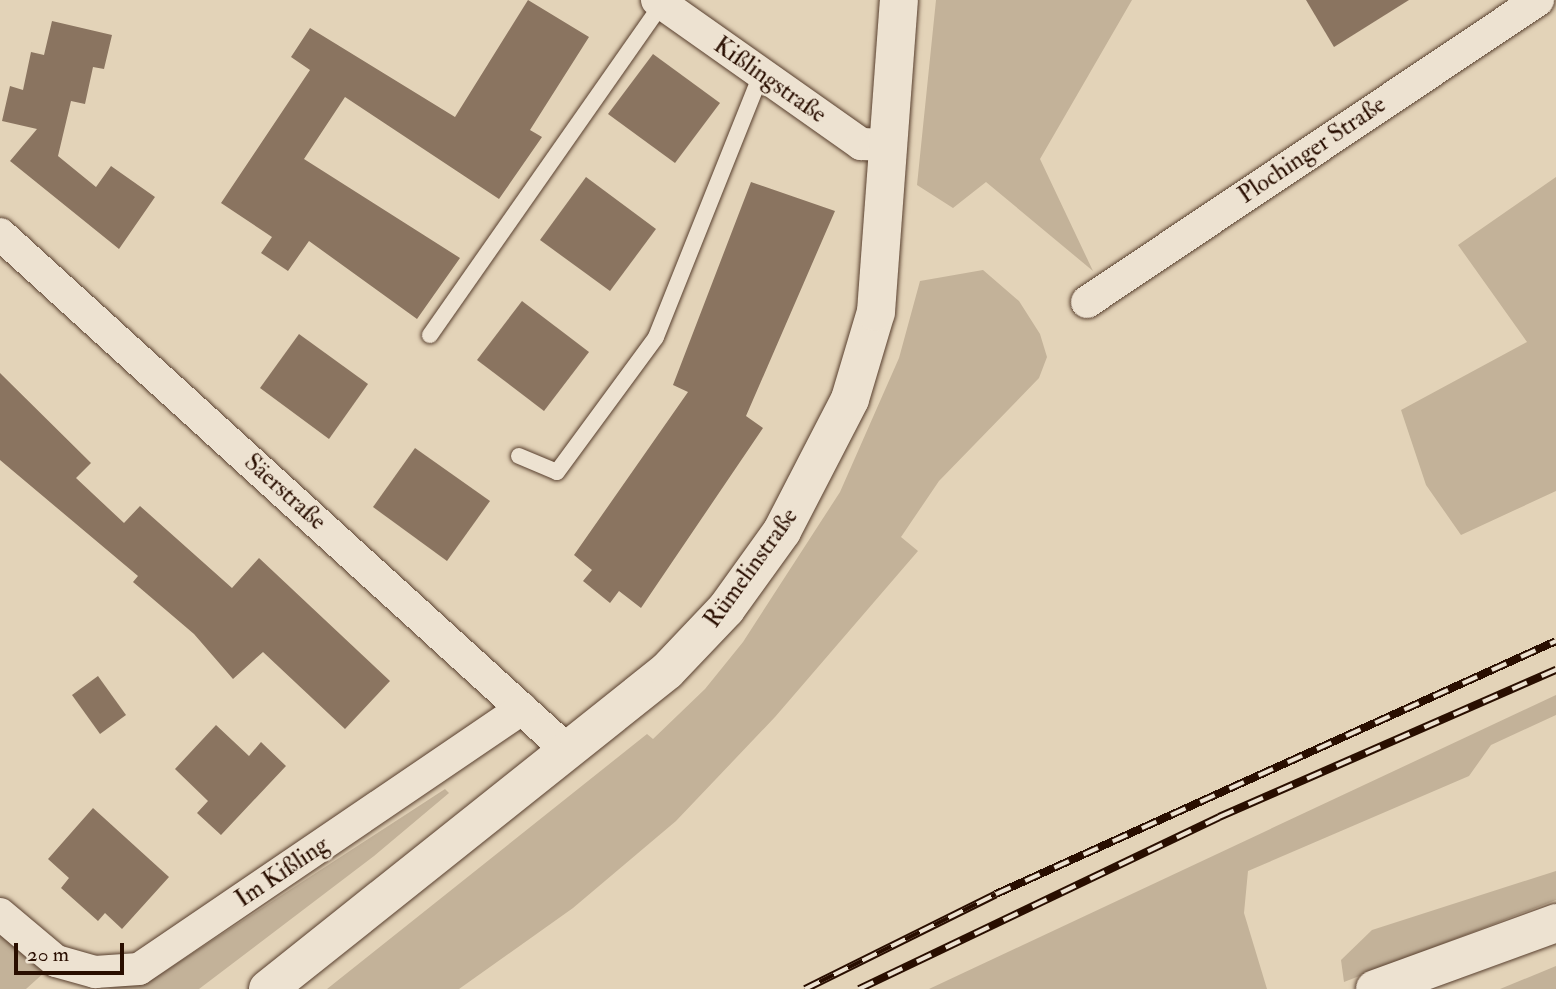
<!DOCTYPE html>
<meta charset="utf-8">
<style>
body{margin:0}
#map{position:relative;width:1556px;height:989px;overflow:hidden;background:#e3d3b8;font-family:"IM FELL Double Pica",serif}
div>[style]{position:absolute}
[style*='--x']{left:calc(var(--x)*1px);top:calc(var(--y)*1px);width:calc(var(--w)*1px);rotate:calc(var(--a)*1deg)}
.green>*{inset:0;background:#c3b299}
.building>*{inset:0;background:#8a7460}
.roads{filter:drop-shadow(0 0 2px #583f2e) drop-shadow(0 0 2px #583f2e)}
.lane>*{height:16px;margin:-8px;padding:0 8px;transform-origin:8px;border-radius:8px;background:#ede2d1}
.street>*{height:32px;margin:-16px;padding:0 16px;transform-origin:16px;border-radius:16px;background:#ede2d1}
.secondary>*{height:38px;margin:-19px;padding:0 19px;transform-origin:19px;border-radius:19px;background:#ede2d1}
.rail>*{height:8px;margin-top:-4px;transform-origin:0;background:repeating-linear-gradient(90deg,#ede2d1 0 16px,#290e00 0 32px);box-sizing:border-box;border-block:2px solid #290e00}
span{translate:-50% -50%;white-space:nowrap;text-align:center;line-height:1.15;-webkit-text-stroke:5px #ede2d1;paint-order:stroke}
.street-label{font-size:24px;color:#290e00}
.scale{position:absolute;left:14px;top:943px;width:110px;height:32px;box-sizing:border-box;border:4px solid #290e00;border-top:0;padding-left:9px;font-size:21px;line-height:24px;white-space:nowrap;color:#290e00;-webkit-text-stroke:5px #ede2d1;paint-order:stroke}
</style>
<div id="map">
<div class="green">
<i style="clip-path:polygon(936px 0,1132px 0,1040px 159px,1093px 271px,986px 182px,953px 208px,917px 185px)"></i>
<i style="clip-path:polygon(1556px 177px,1556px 491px,1461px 535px,1426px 485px,1401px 410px,1527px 342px,1458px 245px)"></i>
<i style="clip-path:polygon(983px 270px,1019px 301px,1040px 334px,1047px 357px,1039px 378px,939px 481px,901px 537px,918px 551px,775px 717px,676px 821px,573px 908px,459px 989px,327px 989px,647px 734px,653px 739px,705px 689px,743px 642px,840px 492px,899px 358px,920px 281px)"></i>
<i style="clip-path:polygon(1556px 695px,1556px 715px,1491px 745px,1469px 776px,1248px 871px,1244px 913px,1267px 989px,929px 989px)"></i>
<i style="clip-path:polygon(445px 789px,449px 793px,374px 856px,199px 989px,108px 989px,159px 975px)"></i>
<i style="clip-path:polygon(1556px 871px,1556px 900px,1344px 982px,1341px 960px,1372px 930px)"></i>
<i style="clip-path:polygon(0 928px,46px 971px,26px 989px,0 989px)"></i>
<i style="clip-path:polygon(1556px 966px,1556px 989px,1500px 989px)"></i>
</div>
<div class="building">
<i style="clip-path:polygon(528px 0,589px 37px,530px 130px,542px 137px,499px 199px,345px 97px,304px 159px,460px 258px,417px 319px,309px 241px,288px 271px,261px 253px,272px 237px,221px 203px,310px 70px,291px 57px,310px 28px,455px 117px)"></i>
<i style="clip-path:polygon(1306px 0,1409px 0,1334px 47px)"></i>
<i style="clip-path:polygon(52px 21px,112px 35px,104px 69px,93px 67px,85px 104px,71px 101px,58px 156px,96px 187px,111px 166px,155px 197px,119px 249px,10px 161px,37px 129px,2px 121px,10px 86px,23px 90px,31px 52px,44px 55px)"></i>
<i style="clip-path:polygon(653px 54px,720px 103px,675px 163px,608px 114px)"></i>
<i style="clip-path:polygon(586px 177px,656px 229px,610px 291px,540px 240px)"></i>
<i style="clip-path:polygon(751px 182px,835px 211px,746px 416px,763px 428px,641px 608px,619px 591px,610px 603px,583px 581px,592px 570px,574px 555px,688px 392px,673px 385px)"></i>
<i style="clip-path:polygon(522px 301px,589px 352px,544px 411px,477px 360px)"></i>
<i style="clip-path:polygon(299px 334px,368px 384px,329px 439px,260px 388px)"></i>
<i style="clip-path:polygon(0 373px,91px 463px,76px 478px,124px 523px,140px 506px,232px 588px,259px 558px,390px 681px,345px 729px,263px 652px,233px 679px,194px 634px,133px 582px,138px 576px,0 460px)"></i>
<i style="clip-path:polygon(415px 448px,490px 501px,447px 561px,373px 507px)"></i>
<i style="clip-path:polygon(98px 676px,126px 715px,100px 734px,72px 695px)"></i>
<i style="clip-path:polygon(216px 725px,249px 756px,261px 742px,286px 766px,221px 835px,197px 813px,208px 801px,175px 769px)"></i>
<i style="clip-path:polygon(93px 808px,169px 877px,122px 929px,105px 913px,98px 921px,61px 888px,69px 878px,48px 859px)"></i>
</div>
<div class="roads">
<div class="lane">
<i style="--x:430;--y:335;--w:404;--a:-55"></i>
<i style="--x:519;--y:456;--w:41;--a:22.8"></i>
<i style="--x:557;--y:472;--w:167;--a:-53.7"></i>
<i style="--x:656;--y:337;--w:282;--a:-68.2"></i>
</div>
<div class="street">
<i style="--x:657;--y:0;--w:250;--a:35.2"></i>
<i style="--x:861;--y:144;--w:28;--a:2"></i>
<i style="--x:0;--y:234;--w:769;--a:42.31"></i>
<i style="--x:1087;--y:302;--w:543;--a:-33.81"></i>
<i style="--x:0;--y:914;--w:73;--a:40"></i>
<i style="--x:56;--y:961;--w:41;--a:15.8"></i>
<i style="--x:95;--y:972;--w:44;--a:-3.9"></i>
<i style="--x:139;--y:969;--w:463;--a:-34.2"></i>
</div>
<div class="secondary">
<i style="--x:268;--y:989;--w:510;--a:-38.55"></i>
<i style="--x:667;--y:671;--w:86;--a:-46.4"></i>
<i style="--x:726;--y:609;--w:96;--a:-54.3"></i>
<i style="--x:782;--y:531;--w:148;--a:-62.7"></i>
<i style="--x:850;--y:399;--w:91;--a:-73.4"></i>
<i style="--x:876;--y:312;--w:313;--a:-85.8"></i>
<i style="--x:1375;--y:989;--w:193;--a:-20"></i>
</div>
</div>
<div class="rail">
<i style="--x:805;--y:989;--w:213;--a:-26.4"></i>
<i style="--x:996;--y:894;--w:614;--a:-24.31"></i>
<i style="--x:859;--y:989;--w:399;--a:-25.5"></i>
<i style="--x:1219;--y:817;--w:368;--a:-23.6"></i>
</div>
<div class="street-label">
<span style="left:770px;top:80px;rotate:35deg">Kißlingstraße</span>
<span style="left:1312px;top:150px;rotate:-34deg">Plochinger Straße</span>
<span style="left:285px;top:492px;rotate:42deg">Säerstraße</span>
<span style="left:751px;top:568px;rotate:-54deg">Rümelinstraße</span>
<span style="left:282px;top:872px;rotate:-34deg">Im Kißling</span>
</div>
<div class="scale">20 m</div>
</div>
